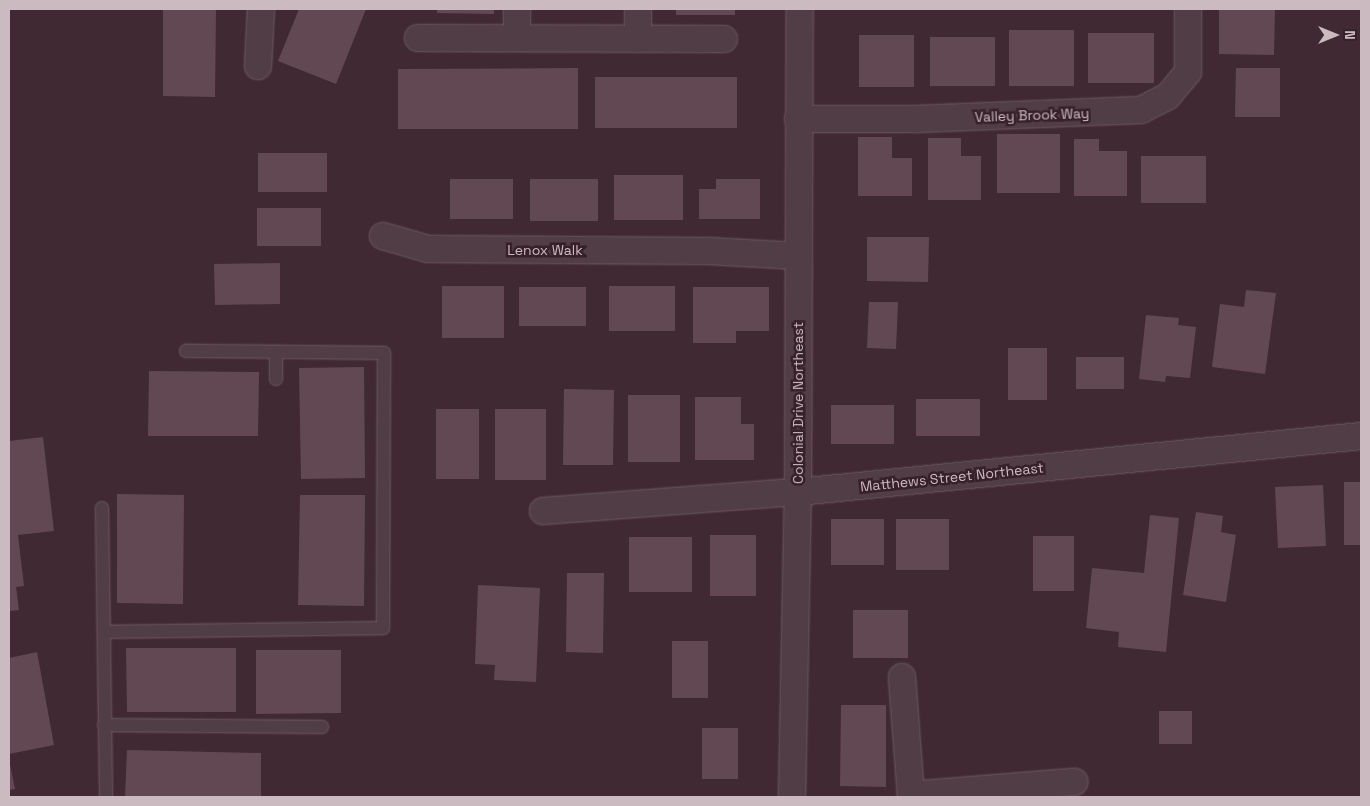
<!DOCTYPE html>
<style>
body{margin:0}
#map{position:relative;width:1370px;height:806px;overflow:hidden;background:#412933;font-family:"Space Grotesk",sans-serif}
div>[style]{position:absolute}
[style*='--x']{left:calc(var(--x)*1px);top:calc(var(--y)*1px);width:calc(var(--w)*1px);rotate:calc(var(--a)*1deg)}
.building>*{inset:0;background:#624853}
.roads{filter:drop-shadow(0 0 1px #6e5b63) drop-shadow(0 0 1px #6e5b63)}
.lane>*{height:12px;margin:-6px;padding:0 6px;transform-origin:6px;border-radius:6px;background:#513d45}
.street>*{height:26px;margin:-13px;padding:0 13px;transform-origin:13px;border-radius:13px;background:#513d45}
span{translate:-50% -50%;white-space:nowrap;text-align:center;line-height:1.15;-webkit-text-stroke:5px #36212a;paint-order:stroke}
.street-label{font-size:14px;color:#cbbac0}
.frame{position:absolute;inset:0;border:10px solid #cbbac0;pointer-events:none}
.north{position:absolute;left:1310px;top:10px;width:50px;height:50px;-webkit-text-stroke:4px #36212a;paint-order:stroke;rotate:90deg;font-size:14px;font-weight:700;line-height:20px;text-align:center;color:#cbbac0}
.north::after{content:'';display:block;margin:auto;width:18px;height:22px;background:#cbbac0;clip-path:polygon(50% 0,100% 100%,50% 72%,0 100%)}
</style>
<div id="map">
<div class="building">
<i style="clip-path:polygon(163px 9px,216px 9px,215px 97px,163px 96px)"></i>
<i style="clip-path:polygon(299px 9px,366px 9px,336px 84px,278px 61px)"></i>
<i style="clip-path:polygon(437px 9px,494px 9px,494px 14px,437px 13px)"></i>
<i style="clip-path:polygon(676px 9px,735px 9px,735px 15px,676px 15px)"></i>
<i style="clip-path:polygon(1219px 9px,1275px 9px,1274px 55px,1219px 54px)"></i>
<i style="clip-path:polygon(1009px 30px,1074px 30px,1074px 86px,1009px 86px)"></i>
<i style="clip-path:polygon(1088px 33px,1154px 33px,1154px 83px,1088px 83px)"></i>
<i style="clip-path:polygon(859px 35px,914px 35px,914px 87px,859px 87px)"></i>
<i style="clip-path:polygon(930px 37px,995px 37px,995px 86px,930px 86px)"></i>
<i style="clip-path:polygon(578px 68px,578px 129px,398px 129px,398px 69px)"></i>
<i style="clip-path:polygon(1236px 68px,1280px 68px,1280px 117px,1235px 117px)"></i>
<i style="clip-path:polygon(595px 77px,737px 77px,737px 128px,595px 128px)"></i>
<i style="clip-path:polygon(997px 134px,1060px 134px,1060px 193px,997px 193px)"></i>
<i style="clip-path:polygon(858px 137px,892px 137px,892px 158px,912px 158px,912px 196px,858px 196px)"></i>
<i style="clip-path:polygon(928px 138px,961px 138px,961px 156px,981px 156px,981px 200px,928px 200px)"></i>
<i style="clip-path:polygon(1074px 139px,1099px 139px,1099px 151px,1127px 151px,1127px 196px,1074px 196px)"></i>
<i style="clip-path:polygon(258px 153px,327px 153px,327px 192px,258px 192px)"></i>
<i style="clip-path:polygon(1141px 156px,1206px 156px,1206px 203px,1141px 203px)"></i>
<i style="clip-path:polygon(614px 175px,683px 175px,683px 220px,614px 220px)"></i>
<i style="clip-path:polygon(450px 179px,513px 179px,513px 219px,450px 219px)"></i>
<i style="clip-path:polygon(530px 179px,598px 179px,598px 221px,530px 221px)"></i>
<i style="clip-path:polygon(716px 179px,760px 179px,760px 219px,699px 219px,699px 189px,716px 189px)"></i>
<i style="clip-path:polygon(257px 208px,321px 208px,321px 246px,257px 246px)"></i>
<i style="clip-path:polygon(867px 237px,929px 237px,928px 282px,867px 281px)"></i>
<i style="clip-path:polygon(280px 263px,280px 304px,215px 305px,214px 264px)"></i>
<i style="clip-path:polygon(442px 286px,504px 286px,504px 338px,442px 338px)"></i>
<i style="clip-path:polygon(609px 286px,675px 286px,675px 331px,609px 331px)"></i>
<i style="clip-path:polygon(519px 287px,586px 287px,586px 326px,519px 326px)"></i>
<i style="clip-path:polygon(693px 287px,769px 287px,769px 331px,736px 331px,736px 343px,693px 343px)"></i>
<i style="clip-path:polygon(1246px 290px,1276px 293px,1265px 374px,1212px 367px,1220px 304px,1244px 307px)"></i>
<i style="clip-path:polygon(869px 302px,898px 302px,896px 349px,867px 348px)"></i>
<i style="clip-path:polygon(1146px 315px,1179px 318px,1178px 325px,1196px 327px,1190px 378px,1166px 376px,1165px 382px,1139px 379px)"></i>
<i style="clip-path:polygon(1008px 348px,1047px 348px,1047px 400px,1008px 400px)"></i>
<i style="clip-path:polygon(1076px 357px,1124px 357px,1124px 389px,1076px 389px)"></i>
<i style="clip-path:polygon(364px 367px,365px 478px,301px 479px,299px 368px)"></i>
<i style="clip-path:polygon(149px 371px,259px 372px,258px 436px,148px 436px)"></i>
<i style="clip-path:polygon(564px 389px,614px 390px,613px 465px,563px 465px)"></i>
<i style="clip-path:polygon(628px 395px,680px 395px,680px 462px,628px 462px)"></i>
<i style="clip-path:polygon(695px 397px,741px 397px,741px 424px,754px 424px,754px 460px,695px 460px)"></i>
<i style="clip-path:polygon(916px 399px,980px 399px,980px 436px,916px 436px)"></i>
<i style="clip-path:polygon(831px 405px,894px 405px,894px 444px,831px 444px)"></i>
<i style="clip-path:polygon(436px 409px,479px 409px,479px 479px,436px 479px)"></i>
<i style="clip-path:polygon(495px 409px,546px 409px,546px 480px,495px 480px)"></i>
<i style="clip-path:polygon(43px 437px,54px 531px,18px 535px,24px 586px,16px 587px,19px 610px,9px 611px,9px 441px)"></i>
<i style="clip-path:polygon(1344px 482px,1361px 482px,1361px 545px,1344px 545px)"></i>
<i style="clip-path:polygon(1323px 485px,1326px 546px,1278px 548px,1275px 487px)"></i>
<i style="clip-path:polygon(117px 494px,184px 495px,183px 604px,117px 603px)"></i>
<i style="clip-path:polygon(300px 495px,365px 495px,364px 606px,298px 605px)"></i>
<i style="clip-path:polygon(1196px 512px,1223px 516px,1221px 532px,1236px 535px,1226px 602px,1183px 595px)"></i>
<i style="clip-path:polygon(1150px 515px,1179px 518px,1166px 652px,1118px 647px,1119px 632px,1086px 628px,1092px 568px,1144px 573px)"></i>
<i style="clip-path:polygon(831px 519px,884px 519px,884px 565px,831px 565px)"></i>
<i style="clip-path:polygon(896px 519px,949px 519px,949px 570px,896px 570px)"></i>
<i style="clip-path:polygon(710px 535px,756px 535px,756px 596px,710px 596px)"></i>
<i style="clip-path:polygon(1033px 536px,1074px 536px,1074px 591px,1033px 591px)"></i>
<i style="clip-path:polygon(629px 537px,692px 537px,692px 592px,629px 592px)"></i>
<i style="clip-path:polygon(567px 573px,604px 573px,603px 653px,566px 652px)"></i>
<i style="clip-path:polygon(478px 585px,540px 588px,536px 682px,494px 680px,495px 665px,475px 664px)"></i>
<i style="clip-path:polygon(853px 610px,908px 610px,908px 658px,853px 658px)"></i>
<i style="clip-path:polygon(672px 641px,708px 641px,708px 698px,672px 698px)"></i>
<i style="clip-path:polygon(126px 648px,236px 648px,236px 712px,127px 712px)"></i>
<i style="clip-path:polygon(256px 650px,341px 650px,341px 713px,256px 714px)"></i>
<i style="clip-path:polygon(37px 652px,54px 745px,9px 754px,9px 658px)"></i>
<i style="clip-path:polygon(841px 705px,886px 705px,886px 787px,840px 786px)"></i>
<i style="clip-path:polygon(1159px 711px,1192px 711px,1192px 744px,1159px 744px)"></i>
<i style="clip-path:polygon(702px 728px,738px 728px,738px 779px,702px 779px)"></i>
<i style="clip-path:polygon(127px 750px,261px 753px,261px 797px,125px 797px)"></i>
<i style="clip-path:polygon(9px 759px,15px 789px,9px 790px)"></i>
</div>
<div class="roads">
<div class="lane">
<i style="--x:276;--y:352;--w:27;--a:90"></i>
<i style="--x:102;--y:508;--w:289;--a:89.2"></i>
<i style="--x:104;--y:632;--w:279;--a:-0.8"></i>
<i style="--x:383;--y:628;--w:275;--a:-89.8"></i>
<i style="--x:384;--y:353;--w:198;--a:-179.4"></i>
<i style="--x:104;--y:725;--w:218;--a:0.5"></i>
</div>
<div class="street">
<i style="--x:418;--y:38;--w:306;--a:0.2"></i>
<i style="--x:517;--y:38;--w:29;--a:-90"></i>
<i style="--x:638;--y:39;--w:30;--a:-90"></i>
<i style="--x:258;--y:66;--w:57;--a:-87"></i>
<i style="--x:798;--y:119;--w:118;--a:0"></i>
<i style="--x:916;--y:119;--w:225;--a:-2.3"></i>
<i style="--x:1141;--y:110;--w:30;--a:-27"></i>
<i style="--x:1168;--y:96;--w:31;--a:-50"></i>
<i style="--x:1188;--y:72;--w:63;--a:-90"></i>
<i style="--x:383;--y:236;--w:47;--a:16.1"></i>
<i style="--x:428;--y:249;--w:281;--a:0.4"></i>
<i style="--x:709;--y:251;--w:89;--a:3.2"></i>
<i style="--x:543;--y:511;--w:256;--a:-4.3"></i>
<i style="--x:798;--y:492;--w:566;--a:-5.68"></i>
<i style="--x:902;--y:677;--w:120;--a:85.7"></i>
<i style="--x:911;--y:795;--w:164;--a:-4.6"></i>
<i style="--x:792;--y:797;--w:305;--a:-88.9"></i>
<i style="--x:798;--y:492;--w:483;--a:-89.8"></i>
</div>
</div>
<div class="street-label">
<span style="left:1032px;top:115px;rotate:-2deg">Valley Brook Way</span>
<span style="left:545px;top:250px">Lenox Walk</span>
<span style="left:798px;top:403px;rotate:-90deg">Colonial Drive Northeast</span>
<span style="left:952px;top:477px;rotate:-6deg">Matthews Street Northeast</span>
</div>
<div class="frame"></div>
<div class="north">N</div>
</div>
